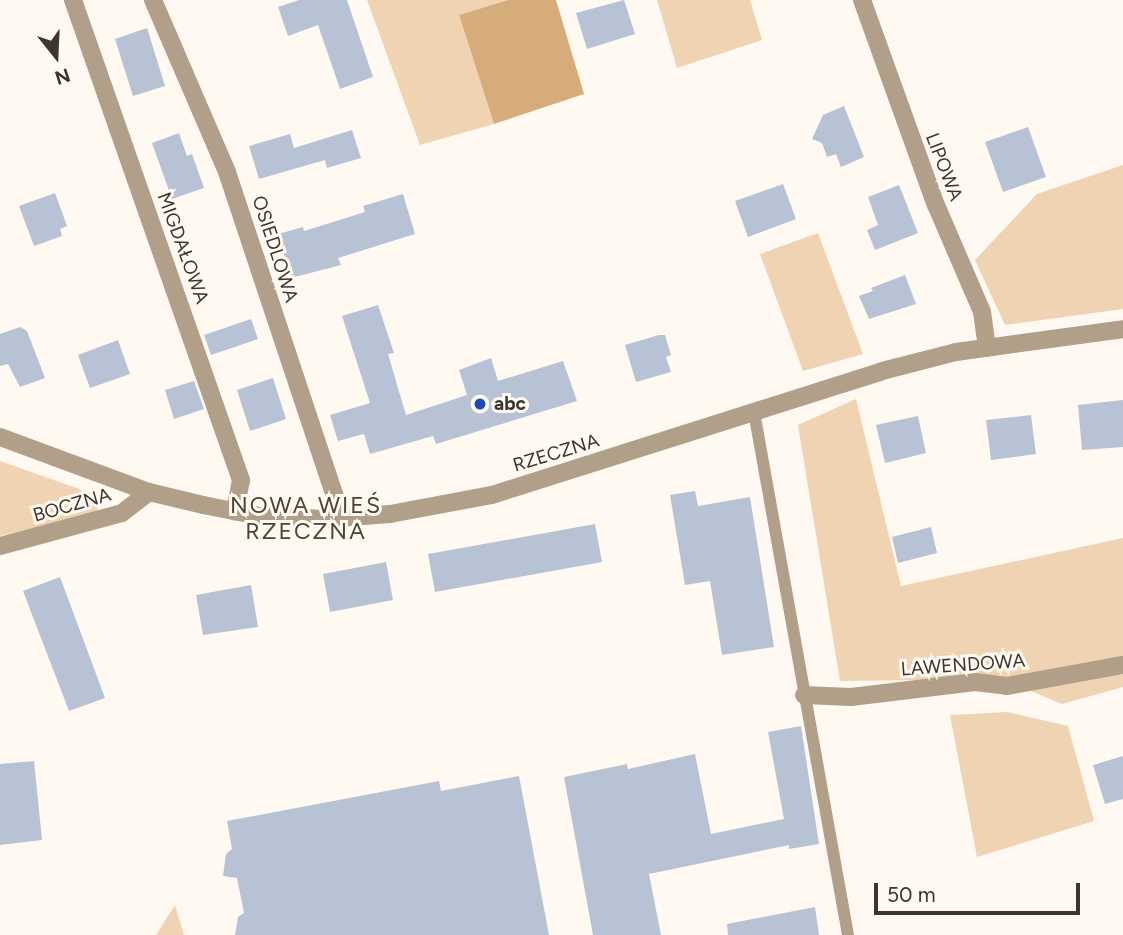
<!DOCTYPE html>
<meta charset="utf-8">
<style>
body{margin:0}
#map{position:relative;width:1123px;height:935px;overflow:hidden;background:#fff9f2;font-family:Figtree,sans-serif}
div>[style]{position:absolute}
[style*='--x']{left:calc(var(--x)*1px);top:calc(var(--y)*1px);width:calc(var(--w)*1px);rotate:calc(var(--a)*1deg)}
.green>*{inset:0;background:#efd3b2}
.forest>*{inset:0;background:#d6ad7a}
.building>*{inset:0;background:#b8c2d5}
.lane>*{height:12px;margin:-6px;padding:0 6px;transform-origin:6px;border-radius:6px;background:#b19f8a}
.street>*{height:18px;margin:-9px;padding:0 9px;transform-origin:9px;border-radius:9px;background:#b19f8a}
.dots>*{width:19px;height:19px;translate:-50% -50%;box-sizing:border-box;border:4px solid #fff9f2;border-radius:50%}
span{translate:-50% -50%;white-space:nowrap;text-align:center;line-height:1.15;-webkit-text-stroke:6px #fff9f2;paint-order:stroke}
.street-label{font-size:19px;color:#3b362f}
.poi-label{font-size:19px;color:#3b362f;font-weight:700}
.left{translate:0 -50%;text-align:left}
.quarter-label{font-size:23px;color:#4e4233;letter-spacing:2px}
.north{position:absolute;left:21px;top:21px;width:70px;height:70px;-webkit-text-stroke:5px #fff9f2;paint-order:stroke;rotate:162deg;font-size:19px;font-weight:700;line-height:28px;text-align:center;color:#3b362f}
.north::after{content:'';display:block;margin:auto;width:24px;height:32px;background:#3b362f;clip-path:polygon(50% 0,100% 100%,50% 72%,0 100%)}
.scale{position:absolute;left:874px;top:883px;width:206px;height:32px;box-sizing:border-box;border:4px solid #3b362f;border-top:0;padding-left:9px;font-size:21px;line-height:24px;white-space:nowrap;color:#3b362f;-webkit-text-stroke:5px #fff9f2;paint-order:stroke}
</style>
<div id="map">
<div class="green">
<i style="clip-path:polygon(367px 0,508px 0,459px 15px,494px 124px,420px 145px)"></i>
<i style="clip-path:polygon(657px 0,750px 0,762px 40px,677px 68px)"></i>
<i style="clip-path:polygon(1123px 165px,1123px 309px,1005px 325px,975px 260px,1037px 194px)"></i>
<i style="clip-path:polygon(818px 233px,863px 354px,803px 371px,760px 254px)"></i>
<i style="clip-path:polygon(856px 399px,901px 586px,1123px 538px,1123px 687px,1062px 704px,1002px 679px,840px 681px,798px 425px)"></i>
<i style="clip-path:polygon(0 461px,99px 496px,97px 513px,0 536px)"></i>
<i style="clip-path:polygon(1007px 712px,1068px 726px,1094px 821px,977px 857px,950px 715px)"></i>
<i style="clip-path:polygon(175px 905px,184px 935px,156px 935px)"></i>
</div>
<div class="forest">
<i style="clip-path:polygon(508px 0,556px 0,584px 94px,494px 124px,459px 15px)"></i>
</div>
<div class="building">
<i style="clip-path:polygon(299px 0,347px 0,373px 77px,340px 89px,318px 25px,288px 36px,278px 7px)"></i>
<i style="clip-path:polygon(624px 0,635px 34px,587px 49px,576px 13px)"></i>
<i style="clip-path:polygon(147px 28px,165px 86px,133px 96px,115px 39px)"></i>
<i style="clip-path:polygon(844px 106px,864px 157px,841px 167px,836px 154px,827px 157px,822px 143px,812px 139px,823px 115px)"></i>
<i style="clip-path:polygon(1028px 127px,1046px 177px,1003px 192px,985px 142px)"></i>
<i style="clip-path:polygon(352px 130px,361px 158px,327px 168px,325px 160px,259px 179px,249px 146px,290px 134px,294px 148px)"></i>
<i style="clip-path:polygon(179px 133px,187px 156px,192px 154px,204px 188px,172px 199px,152px 143px)"></i>
<i style="clip-path:polygon(783px 184px,796px 219px,748px 237px,735px 201px)"></i>
<i style="clip-path:polygon(899px 185px,918px 233px,875px 250px,867px 230px,878px 225px,868px 197px)"></i>
<i style="clip-path:polygon(55px 193px,67px 226px,60px 229px,62px 236px,34px 246px,19px 206px)"></i>
<i style="clip-path:polygon(403px 194px,415px 234px,338px 258px,341px 265px,291px 278px,278px 234px,303px 227px,304px 231px,365px 212px,363px 206px)"></i>
<i style="clip-path:polygon(905px 275px,916px 304px,869px 319px,859px 296px,873px 291px,871px 288px)"></i>
<i style="clip-path:polygon(378px 305px,394px 353px,388px 354px,406px 415px,467px 395px,459px 370px,491px 358px,498px 381px,563px 361px,577px 401px,436px 444px,433px 436px,370px 454px,364px 434px,338px 441px,330px 415px,370px 403px,342px 316px)"></i>
<i style="clip-path:polygon(251px 319px,258px 339px,211px 355px,204px 335px)"></i>
<i style="clip-path:polygon(20px 327px,27px 331px,45px 378px,20px 387px,8px 364px,0 366px,0 334px)"></i>
<i style="clip-path:polygon(659px 335px,665px 335px,671px 355px,666px 357px,671px 372px,636px 382px,625px 345px)"></i>
<i style="clip-path:polygon(118px 340px,130px 374px,90px 388px,78px 355px)"></i>
<i style="clip-path:polygon(273px 378px,286px 419px,250px 431px,237px 390px)"></i>
<i style="clip-path:polygon(194px 381px,204px 409px,174px 419px,165px 390px)"></i>
<i style="clip-path:polygon(1123px 400px,1123px 447px,1082px 450px,1078px 405px)"></i>
<i style="clip-path:polygon(1031px 415px,1036px 454px,991px 460px,986px 420px)"></i>
<i style="clip-path:polygon(918px 416px,926px 453px,885px 463px,876px 425px)"></i>
<i style="clip-path:polygon(695px 491px,698px 506px,750px 497px,774px 647px,722px 655px,710px 581px,685px 585px,670px 495px)"></i>
<i style="clip-path:polygon(595px 524px,602px 562px,435px 592px,428px 554px)"></i>
<i style="clip-path:polygon(931px 527px,937px 553px,898px 563px,892px 537px)"></i>
<i style="clip-path:polygon(386px 562px,393px 600px,330px 612px,323px 574px)"></i>
<i style="clip-path:polygon(60px 577px,105px 698px,69px 711px,23px 591px)"></i>
<i style="clip-path:polygon(251px 585px,258px 627px,203px 635px,196px 595px)"></i>
<i style="clip-path:polygon(801px 726px,819px 844px,789px 849px,789px 845px,649px 874px,661px 935px,593px 935px,564px 777px,627px 764px,628px 769px,695px 754px,711px 834px,784px 819px,768px 732px)"></i>
<i style="clip-path:polygon(1123px 756px,1123px 799px,1105px 804px,1093px 765px)"></i>
<i style="clip-path:polygon(34px 761px,42px 840px,0 845px,0 764px)"></i>
<i style="clip-path:polygon(519px 776px,549px 935px,235px 935px,238px 917px,244px 913px,237px 878px,223px 876px,226px 854px,232px 849px,227px 821px,439px 781px,441px 791px)"></i>
<i style="clip-path:polygon(815px 907px,819px 935px,728px 935px,727px 924px)"></i>
</div>
<div class="lane">
<i style="--x:754;--y:412;--w:531;--a:79.81"></i>
</div>
<div class="street">
<i style="--x:73;--y:0;--w:509;--a:70.71"></i>
<i style="--x:241;--y:480;--w:32;--a:101"></i>
<i style="--x:153;--y:0;--w:187;--a:66.7"></i>
<i style="--x:227;--y:172;--w:365;--a:71.6"></i>
<i style="--x:862;--y:0;--w:218;--a:70.2"></i>
<i style="--x:936;--y:205;--w:116;--a:66.7"></i>
<i style="--x:982;--y:312;--w:36;--a:82"></i>
<i style="--x:0;--y:437;--w:159;--a:20.3"></i>
<i style="--x:149;--y:492;--w:56;--a:13.5"></i>
<i style="--x:203;--y:505;--w:57;--a:11.1"></i>
<i style="--x:259;--y:516;--w:66;--a:2.6"></i>
<i style="--x:325;--y:519;--w:65;--a:-4.4"></i>
<i style="--x:390;--y:514;--w:104;--a:-10.6"></i>
<i style="--x:492;--y:495;--w:409;--a:-17.6"></i>
<i style="--x:882;--y:371;--w:76;--a:-14.4"></i>
<i style="--x:956;--y:352;--w:169;--a:-7.8"></i>
<i style="--x:0;--y:546;--w:126;--a:-15.1"></i>
<i style="--x:122;--y:513;--w:34;--a:-38"></i>
<i style="--x:804;--y:695;--w:47;--a:2.4"></i>
<i style="--x:851;--y:697;--w:125;--a:-6.9"></i>
<i style="--x:975;--y:682;--w:32;--a:7"></i>
<i style="--x:1007;--y:686;--w:118;--a:-10.3"></i>
</div>
<div class="dots">
<i style="left:480px;top:404px;background:#1e4ab7"></i>
</div>
<div class="street-label">
<span style="left:944px;top:167px;rotate:69deg">LIPOWA</span>
<span style="left:183px;top:248px;rotate:70deg">MIGDAŁOWA</span>
<span style="left:275px;top:249px;rotate:72deg">OSIEDLOWA</span>
<span style="left:556px;top:453px;rotate:-17deg">RZECZNA</span>
<span style="left:72px;top:505px;rotate:-16deg">BOCZNA</span>
<span style="left:963px;top:665px;rotate:-4deg">LAWENDOWA</span>
</div>
<div class="poi-label">
<span class="left" style="left:494px;top:404px">abc</span>
</div>
<div class="quarter-label">
<span style="left:306px;top:518px">NOWA WIEŚ<br>RZECZNA</span>
</div>
<div class="north">N</div>
<div class="scale">50 m</div>
</div>
